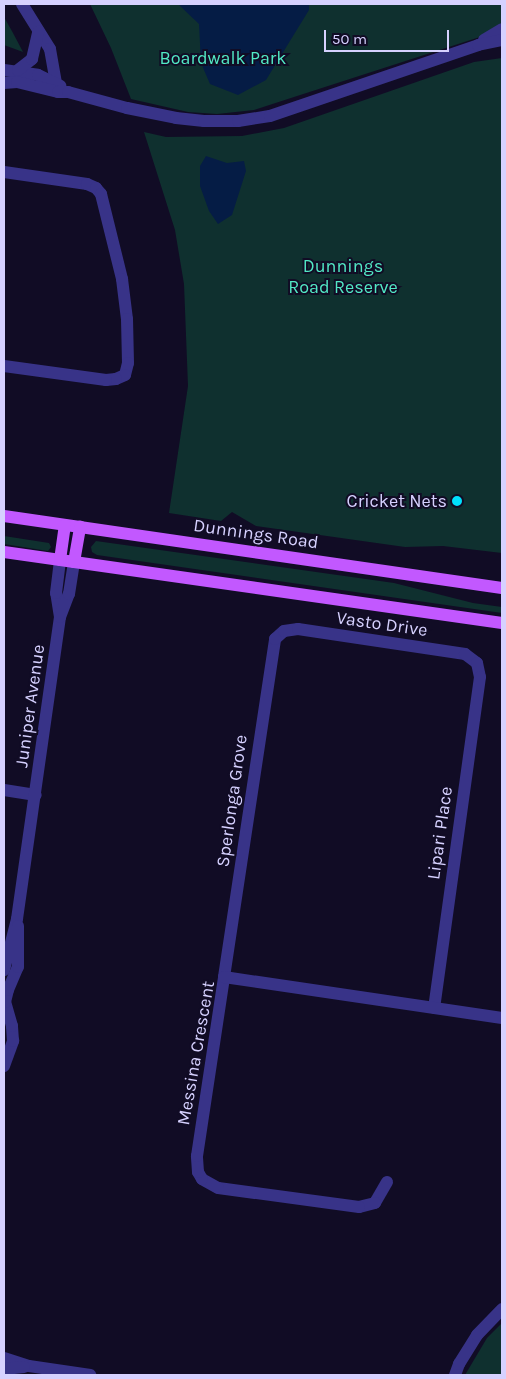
<!DOCTYPE html>
<style>
body{margin:0}
#map{position:relative;width:506px;height:1379px;overflow:hidden;background:#110c25;font-family:Karla,sans-serif}
div>[style]{position:absolute}
[style*='--x']{left:calc(var(--x)*1px);top:calc(var(--y)*1px);width:calc(var(--w)*1px);rotate:calc(var(--a)*1deg)}
.green>*{inset:0;background:#0f302f}
.water>*{inset:0;background:#051c45}
.minor>*{height:12px;margin:-6px;padding:0 6px;transform-origin:6px;border-radius:6px;background:#383388}
.major>*{height:12px;margin:-6px;padding:0 6px;transform-origin:6px;border-radius:6px;background:#c258ff}
.dots>*{width:14px;height:14px;translate:-50% -50%;box-sizing:border-box;border:2px solid #110c25;border-radius:50%}
span{translate:-50% -50%;white-space:nowrap;text-align:center;line-height:1.15;-webkit-text-stroke:4px #110c25;paint-order:stroke}
.park-label{font-size:18px;color:#52e9c5}
.poi-label{font-size:18px;color:#d6d1ff}
.right{translate:-100% -50%;text-align:right}
.street-label{font-size:18px;color:#d6d1ff}
.frame{position:absolute;inset:0;border:5px solid #d6d1ff;pointer-events:none}
.scale{position:absolute;left:324px;top:30px;width:125px;height:22px;box-sizing:border-box;border:2px solid #d6d1ff;border-top:0;padding-left:6px;font-size:15px;line-height:18px;white-space:nowrap;color:#d6d1ff;-webkit-text-stroke:4px #110c25;paint-order:stroke}
</style>
<div id="map">
<div class="green">
<i style="clip-path:polygon(90px 4px,502px 4px,502px 24px,486px 35px,294px 97px,254px 110px,217px 114px,188px 112px,131px 99px,111px 48px)"></i>
<i style="clip-path:polygon(4px 17px,13px 33px,23px 52px,4px 45px)"></i>
<i style="clip-path:polygon(502px 58px,502px 553px,443px 546px,405px 547px,256px 526px,232px 512px,221px 521px,169px 513px,188px 386px,184px 284px,175px 230px,144px 132px,166px 137px,242px 136px,284px 128px,474px 62px)"></i>
<i style="clip-path:polygon(4px 536px,49px 543px,51px 547px,48px 551px,4px 544px)"></i>
<i style="clip-path:polygon(96px 541px,394px 583px,473px 603px,502px 607px,502px 613px,97px 555px,92px 552px,91px 547px)"></i>
<i style="clip-path:polygon(502px 1323px,502px 1375px,465px 1375px,487px 1338px)"></i>
</div>
<div class="water">
<i style="clip-path:polygon(178px 4px,309px 4px,309px 10px,266px 80px,238px 95px,210px 84px,201px 63px,199px 24px)"></i>
<i style="clip-path:polygon(206px 156px,227px 163px,244px 161px,246px 171px,232px 215px,218px 224px,209px 211px,200px 186px,200px 166px)"></i>
</div>
<div class="minor">
<i style="--x:22;--y:4;--w:53;--a:58.1"></i>
<i style="--x:50;--y:49;--w:35;--a:80"></i>
<i style="--x:484;--y:40;--w:21;--a:-31"></i>
<i style="--x:4;--y:70;--w:34;--a:8"></i>
<i style="--x:38;--y:75;--w:25;--a:26"></i>
<i style="--x:18;--y:70;--w:18;--a:-38"></i>
<i style="--x:32;--y:59;--w:28;--a:-77"></i>
<i style="--x:4;--y:83;--w:13;--a:-4"></i>
<i style="--x:17;--y:82;--w:42;--a:13.7"></i>
<i style="--x:58;--y:92;--w:10;--a:0"></i>
<i style="--x:68;--y:92;--w:61;--a:15.2"></i>
<i style="--x:127;--y:108;--w:50;--a:11.5"></i>
<i style="--x:176;--y:118;--w:28;--a:6"></i>
<i style="--x:204;--y:121;--w:34;--a:0"></i>
<i style="--x:238;--y:121;--w:32;--a:-9"></i>
<i style="--x:270;--y:116;--w:220;--a:-18.8"></i>
<i style="--x:478;--y:45;--w:25;--a:-12"></i>
<i style="--x:4;--y:172;--w:84;--a:8.2"></i>
<i style="--x:87;--y:184;--w:10;--a:24"></i>
<i style="--x:96;--y:188;--w:8;--a:50"></i>
<i style="--x:101;--y:194;--w:88;--a:76.1"></i>
<i style="--x:122;--y:279;--w:40;--a:82.9"></i>
<i style="--x:127;--y:319;--w:44;--a:88.7"></i>
<i style="--x:128;--y:363;--w:12;--a:104"></i>
<i style="--x:125;--y:375;--w:10;--a:156"></i>
<i style="--x:116;--y:379;--w:10;--a:174"></i>
<i style="--x:106;--y:380;--w:103;--a:-172.2"></i>
<i style="--x:60;--y:617;--w:24;--a:-99"></i>
<i style="--x:56;--y:593;--w:33;--a:-83"></i>
<i style="--x:4;--y:790;--w:32;--a:9"></i>
<i style="--x:4;--y:970;--w:53;--a:-75.7"></i>
<i style="--x:17;--y:919;--w:305;--a:-81.9"></i>
<i style="--x:60;--y:617;--w:25;--a:-69"></i>
<i style="--x:69;--y:594;--w:32;--a:-81"></i>
<i style="--x:224;--y:977;--w:342;--a:-81.4"></i>
<i style="--x:275;--y:639;--w:12;--a:-42"></i>
<i style="--x:284;--y:631;--w:14;--a:-8"></i>
<i style="--x:298;--y:629;--w:169;--a:8.5"></i>
<i style="--x:465;--y:654;--w:15;--a:37"></i>
<i style="--x:477;--y:663;--w:14;--a:78"></i>
<i style="--x:480;--y:677;--w:334;--a:97.9"></i>
<i style="--x:4;--y:1066;--w:27;--a:-70"></i>
<i style="--x:13;--y:1041;--w:15;--a:-94"></i>
<i style="--x:12;--y:1026;--w:25;--a:-106"></i>
<i style="--x:5;--y:1002;--w:12;--a:-76"></i>
<i style="--x:8;--y:990;--w:25;--a:-67"></i>
<i style="--x:18;--y:967;--w:41;--a:-90"></i>
<i style="--x:387;--y:1182;--w:24;--a:120"></i>
<i style="--x:375;--y:1203;--w:16;--a:166"></i>
<i style="--x:359;--y:1207;--w:142;--a:-172.3"></i>
<i style="--x:218;--y:1188;--w:18;--a:-151"></i>
<i style="--x:202;--y:1179;--w:8;--a:-120"></i>
<i style="--x:198;--y:1172;--w:16;--a:-94"></i>
<i style="--x:197;--y:1156;--w:181;--a:-81.4"></i>
<i style="--x:224;--y:977;--w:281;--a:8.4"></i>
<i style="--x:4;--y:1358;--w:26;--a:18"></i>
<i style="--x:29;--y:1366;--w:62;--a:8.4"></i>
<i style="--x:4;--y:1369;--w:20;--a:-6"></i>
<i style="--x:455;--y:1375;--w:12;--a:-70"></i>
<i style="--x:459;--y:1364;--w:34;--a:-58"></i>
<i style="--x:477;--y:1335;--w:36;--a:-46"></i>
</div>
<div class="major">
<i style="--x:4;--y:516;--w:503;--a:8.23"></i>
<i style="--x:4;--y:552;--w:503;--a:8.11"></i>
<i style="--x:60;--y:560;--w:35;--a:-82"></i>
<i style="--x:74;--y:562;--w:36;--a:-80"></i>
</div>
<div class="dots">
<i style="left:457px;top:501px;background:#00e0fc"></i>
</div>
<div class="park-label">
<span style="left:223px;top:58px">Boardwalk Park</span>
<span style="left:343px;top:277px">Dunnings<br>Road Reserve</span>
</div>
<div class="poi-label">
<span class="right" style="left:447px;top:501px">Cricket Nets</span>
</div>
<div class="street-label">
<span style="left:256px;top:534px;rotate:8deg">Dunnings Road</span>
<span style="left:382px;top:624px;rotate:8deg">Vasto Drive</span>
<span style="left:30px;top:706px;rotate:-82deg">Juniper Avenue</span>
<span style="left:232px;top:801px;rotate:-82deg">Sperlonga Grove</span>
<span style="left:440px;top:833px;rotate:-82deg">Lipari Place</span>
<span style="left:196px;top:1053px;rotate:-80deg">Messina Crescent</span>
</div>
<div class="frame"></div>
<div class="scale">50 m</div>
</div>
